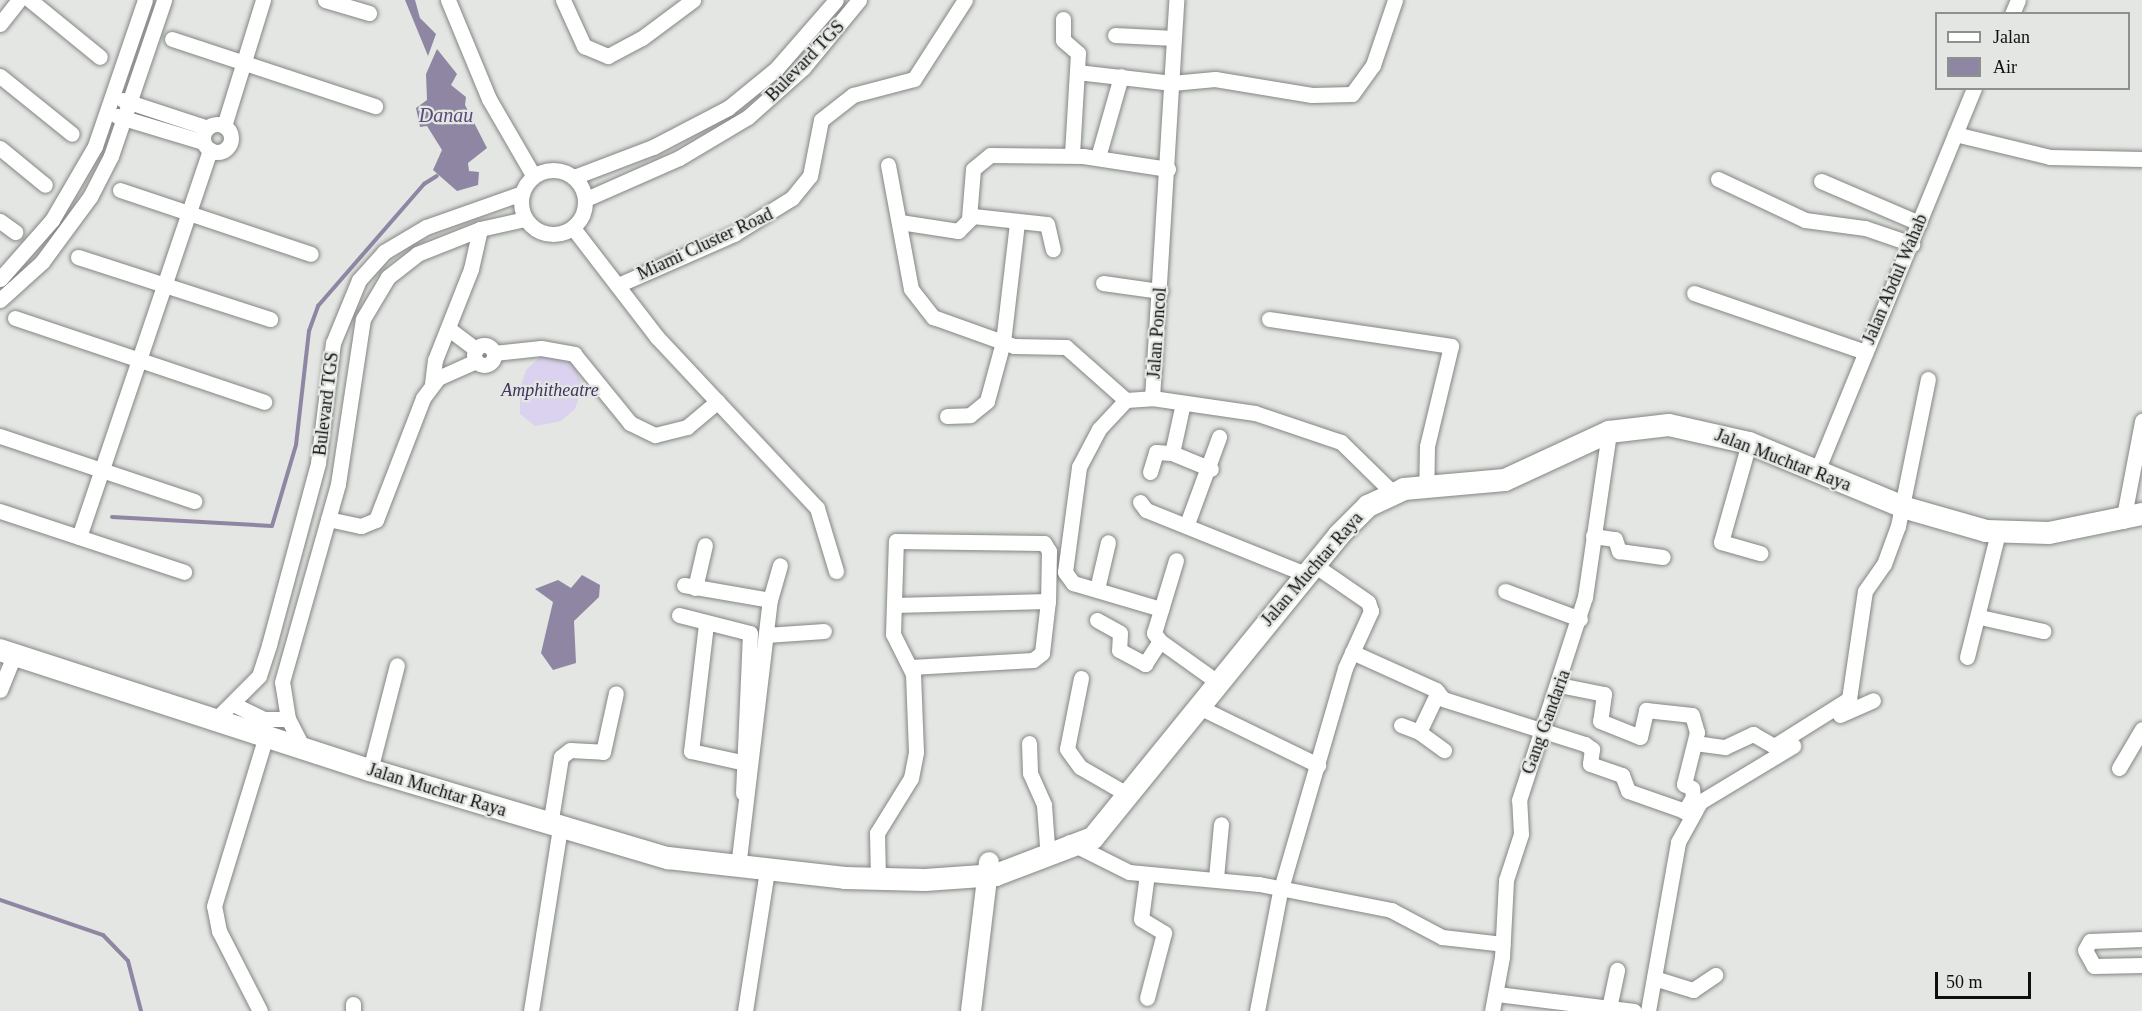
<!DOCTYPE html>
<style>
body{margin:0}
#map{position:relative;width:2142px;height:1011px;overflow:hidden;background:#e3e6e2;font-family:"Times New Roman",serif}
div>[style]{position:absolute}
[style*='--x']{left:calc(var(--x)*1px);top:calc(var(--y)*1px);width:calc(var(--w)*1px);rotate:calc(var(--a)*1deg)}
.green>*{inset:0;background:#dad2ee}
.water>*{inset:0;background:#8e86a3}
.stream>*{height:4px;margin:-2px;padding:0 2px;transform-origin:2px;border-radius:2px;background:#8e86a3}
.roads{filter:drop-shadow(0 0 2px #838682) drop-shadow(0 0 2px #838682)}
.minor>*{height:15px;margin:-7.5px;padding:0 7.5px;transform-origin:7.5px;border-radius:7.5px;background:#fff}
.minor>.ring{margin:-7.5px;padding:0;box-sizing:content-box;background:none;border:15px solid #fff;border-radius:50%}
.major>*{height:20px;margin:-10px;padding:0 10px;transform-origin:10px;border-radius:10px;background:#fff}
.highway>*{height:22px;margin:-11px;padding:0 11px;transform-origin:11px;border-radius:11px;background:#fff}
span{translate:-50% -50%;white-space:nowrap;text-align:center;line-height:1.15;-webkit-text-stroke:4.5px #e3e6e2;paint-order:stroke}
.street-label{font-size:18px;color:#0f100e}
.park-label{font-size:18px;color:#42335f;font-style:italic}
.water-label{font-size:20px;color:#594a78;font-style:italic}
.legend{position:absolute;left:1935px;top:12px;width:195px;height:78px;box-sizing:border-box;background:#e3e6e2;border:2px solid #8e908d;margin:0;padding:8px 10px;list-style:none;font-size:18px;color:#0f100e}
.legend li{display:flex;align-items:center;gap:12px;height:30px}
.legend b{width:30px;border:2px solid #8e908d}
.scale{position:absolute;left:1935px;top:972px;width:96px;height:27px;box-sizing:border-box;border:3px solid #0f100e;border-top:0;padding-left:8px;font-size:18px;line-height:21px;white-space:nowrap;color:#0f100e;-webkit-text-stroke:4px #e3e6e2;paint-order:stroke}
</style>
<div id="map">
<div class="green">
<i style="clip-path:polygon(541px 356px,573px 363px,583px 387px,575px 409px,561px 421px,535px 426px,520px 414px,520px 388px,526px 370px)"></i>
</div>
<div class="water">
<i style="clip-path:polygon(405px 0,415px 0,420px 18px,436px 34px,428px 56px)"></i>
<i style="clip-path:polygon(437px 49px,457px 74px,451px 85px,466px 97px,465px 105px,487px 148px,468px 163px,469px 171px,479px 172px,478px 185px,457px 191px,433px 170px,442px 150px,427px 126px,420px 127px,416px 108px,427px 100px,426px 74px)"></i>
<i style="clip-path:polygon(582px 575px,600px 585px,599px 597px,574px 621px,576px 663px,553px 670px,541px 653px,553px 602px,535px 589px,558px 580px,571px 588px)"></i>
</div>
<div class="stream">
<i style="--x:112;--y:517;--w:160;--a:3.2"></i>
<i style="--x:272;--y:526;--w:84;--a:-73.5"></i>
<i style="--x:296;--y:445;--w:115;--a:-83.5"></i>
<i style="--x:309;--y:331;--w:27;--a:-70"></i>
<i style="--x:318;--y:306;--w:162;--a:-49"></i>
<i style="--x:424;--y:184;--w:15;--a:-32"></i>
<i style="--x:0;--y:900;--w:109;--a:18.8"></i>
<i style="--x:103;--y:935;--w:36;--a:46"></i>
<i style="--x:128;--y:961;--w:52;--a:75.4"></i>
</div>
<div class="roads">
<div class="minor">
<i style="--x:30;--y:0;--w:90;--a:39.2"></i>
<i style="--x:325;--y:0;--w:46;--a:16.5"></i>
<i style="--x:448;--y:0;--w:107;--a:67.5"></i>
<i style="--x:489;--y:99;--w:88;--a:59.9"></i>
<i style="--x:563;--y:0;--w:51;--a:65.5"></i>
<i style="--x:584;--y:46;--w:26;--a:23"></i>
<i style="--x:608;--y:56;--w:38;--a:-28"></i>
<i style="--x:642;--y:38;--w:64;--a:-36.7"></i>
<i style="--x:2012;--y:14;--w:15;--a:-67"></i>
<i style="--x:1063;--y:19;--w:21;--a:90"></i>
<i style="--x:1063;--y:40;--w:20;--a:41"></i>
<i style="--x:1078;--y:53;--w:102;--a:93.4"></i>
<i style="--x:0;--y:24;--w:31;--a:-52"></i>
<i style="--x:1115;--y:35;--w:59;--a:2.9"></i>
<i style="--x:172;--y:39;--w:214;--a:18.3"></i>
<i style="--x:1077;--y:72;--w:96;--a:6.6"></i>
<i style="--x:1172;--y:83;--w:43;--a:-5.3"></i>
<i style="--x:1215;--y:79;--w:98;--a:9.4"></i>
<i style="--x:1312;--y:95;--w:40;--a:-1.4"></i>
<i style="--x:1352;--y:94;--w:36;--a:-54"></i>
<i style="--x:1373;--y:65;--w:69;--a:-71.3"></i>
<i style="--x:0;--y:76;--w:92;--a:38.9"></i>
<i style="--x:123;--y:100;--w:89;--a:18.2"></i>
<i style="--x:117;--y:116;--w:90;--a:16.8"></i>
<i class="ring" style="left:203px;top:124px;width:13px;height:13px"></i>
<i style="--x:224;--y:126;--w:132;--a:-72.8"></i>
<i style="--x:1955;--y:134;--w:98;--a:13.6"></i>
<i style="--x:2050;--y:157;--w:92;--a:1.2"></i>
<i style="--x:0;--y:148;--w:58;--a:39.4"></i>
<i style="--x:1098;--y:157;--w:84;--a:-74.1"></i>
<i style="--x:888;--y:165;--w:126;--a:79.5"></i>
<i style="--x:911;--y:289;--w:36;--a:52"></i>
<i style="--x:933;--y:317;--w:86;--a:19.7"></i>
<i style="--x:1014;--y:346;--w:52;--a:1.1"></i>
<i style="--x:1066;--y:347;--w:80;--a:41.5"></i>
<i style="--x:1126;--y:400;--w:26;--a:-4"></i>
<i style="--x:1152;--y:398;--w:104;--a:8.3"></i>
<i style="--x:1255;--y:413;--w:91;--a:18.6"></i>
<i style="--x:1341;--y:442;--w:73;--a:44.4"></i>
<i class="ring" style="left:521px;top:170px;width:49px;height:49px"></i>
<i style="--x:574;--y:177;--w:85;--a:-20.8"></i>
<i style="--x:653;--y:147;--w:85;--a:-27.5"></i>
<i style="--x:728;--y:108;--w:62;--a:-39.1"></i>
<i style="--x:776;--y:69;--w:91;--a:-49"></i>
<i style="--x:1718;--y:179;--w:96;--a:25.2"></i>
<i style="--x:1805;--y:220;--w:61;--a:7.6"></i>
<i style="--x:1865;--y:228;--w:50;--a:18.8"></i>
<i style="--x:1821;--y:181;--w:107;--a:23.2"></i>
<i style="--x:120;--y:190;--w:201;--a:18.5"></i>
<i style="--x:586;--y:199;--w:102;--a:-23.8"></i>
<i style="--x:679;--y:158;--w:80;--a:-30.7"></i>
<i style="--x:748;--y:117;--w:74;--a:-41.7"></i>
<i style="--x:803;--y:68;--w:88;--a:-50.5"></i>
<i style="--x:969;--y:218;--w:49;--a:-85.3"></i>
<i style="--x:973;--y:169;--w:22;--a:-39"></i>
<i style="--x:990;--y:155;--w:93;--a:0.6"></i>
<i style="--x:1083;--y:156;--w:86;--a:8.7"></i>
<i style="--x:0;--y:221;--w:19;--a:36"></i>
<i style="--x:900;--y:222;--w:59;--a:8.8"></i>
<i style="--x:958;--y:231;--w:21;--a:-45"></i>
<i style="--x:973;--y:216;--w:74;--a:6.2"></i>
<i style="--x:1047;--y:224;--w:26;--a:77"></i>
<i style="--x:573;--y:228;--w:138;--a:52.4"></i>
<i style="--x:657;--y:337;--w:234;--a:46.9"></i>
<i style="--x:817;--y:508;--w:66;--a:73.2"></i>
<i style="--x:78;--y:257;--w:202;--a:17.9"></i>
<i style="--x:0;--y:279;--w:79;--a:-48.6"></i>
<i style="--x:52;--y:220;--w:86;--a:-59.8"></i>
<i style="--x:95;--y:146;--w:154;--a:-71.1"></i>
<i style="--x:1103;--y:283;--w:58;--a:8"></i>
<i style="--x:618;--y:285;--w:127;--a:-23.7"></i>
<i style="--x:734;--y:234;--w:68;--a:-31.8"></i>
<i style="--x:792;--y:198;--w:28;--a:-51"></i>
<i style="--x:810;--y:176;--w:57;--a:-78.9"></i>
<i style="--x:821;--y:120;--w:41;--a:-38"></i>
<i style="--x:853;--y:95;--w:63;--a:-14.7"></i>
<i style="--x:914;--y:79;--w:94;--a:-57.2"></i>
<i style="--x:1694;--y:293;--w:181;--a:19"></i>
<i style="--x:0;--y:300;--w:57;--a:-42.1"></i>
<i style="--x:42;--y:262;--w:81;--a:-53.6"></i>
<i style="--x:90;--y:197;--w:46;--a:-62.9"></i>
<i style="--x:111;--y:156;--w:165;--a:-71.2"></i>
<i style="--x:15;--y:318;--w:263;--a:18.6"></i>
<i style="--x:1269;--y:319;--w:184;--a:8.4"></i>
<i style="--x:1451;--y:346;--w:103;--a:103.5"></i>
<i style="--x:1427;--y:446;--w:39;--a:91"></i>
<i style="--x:449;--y:329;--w:34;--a:37"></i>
<i class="ring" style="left:474px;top:345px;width:5px;height:5px"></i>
<i style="--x:494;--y:353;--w:47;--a:-6.1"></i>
<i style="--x:541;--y:348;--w:34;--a:10"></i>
<i style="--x:574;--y:354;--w:89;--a:50.9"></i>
<i style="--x:630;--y:423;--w:28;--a:26"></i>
<i style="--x:655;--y:435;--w:33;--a:-14"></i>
<i style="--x:687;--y:427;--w:40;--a:-40"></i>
<i style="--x:432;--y:384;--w:24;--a:-83"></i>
<i style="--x:435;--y:360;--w:98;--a:-68.4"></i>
<i style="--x:471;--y:269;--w:41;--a:-77.3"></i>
<i style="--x:1152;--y:398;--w:399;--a:-86.5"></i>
<i style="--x:1126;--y:400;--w:40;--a:133"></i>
<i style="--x:1099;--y:429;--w:43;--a:117.8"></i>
<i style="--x:1079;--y:467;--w:106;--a:97.6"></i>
<i style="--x:1065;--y:572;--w:14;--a:54"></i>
<i style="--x:1073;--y:583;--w:92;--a:16.5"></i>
<i style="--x:1183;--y:403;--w:51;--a:102.4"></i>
<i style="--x:1172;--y:453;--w:42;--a:22.3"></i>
<i style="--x:947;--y:416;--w:23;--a:-2"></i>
<i style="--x:970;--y:415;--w:22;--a:-39"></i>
<i style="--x:987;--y:401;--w:61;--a:-74.8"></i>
<i style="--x:1003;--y:342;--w:121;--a:-83.3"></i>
<i style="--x:0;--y:436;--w:205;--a:18.5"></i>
<i style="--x:1749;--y:443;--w:103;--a:105.8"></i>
<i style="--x:1721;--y:542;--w:41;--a:15.8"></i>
<i style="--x:1817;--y:471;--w:414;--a:-67.7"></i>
<i style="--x:1150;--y:472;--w:21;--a:-73"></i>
<i style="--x:1156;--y:452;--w:16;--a:4"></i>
<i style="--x:1140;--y:502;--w:10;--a:53"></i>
<i style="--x:1146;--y:510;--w:171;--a:21.9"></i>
<i style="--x:0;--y:511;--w:194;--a:18.3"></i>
<i style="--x:328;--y:519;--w:34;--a:12"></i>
<i style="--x:361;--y:526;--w:16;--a:-22"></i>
<i style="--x:376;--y:520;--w:131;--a:-68.9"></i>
<i style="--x:423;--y:398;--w:25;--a:-53"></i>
<i style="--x:438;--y:378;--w:42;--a:-24.1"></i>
<i style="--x:2123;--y:521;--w:102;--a:-79.2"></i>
<i style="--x:1187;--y:524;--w:93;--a:-69.8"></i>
<i style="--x:1593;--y:536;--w:22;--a:8"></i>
<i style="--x:1615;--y:539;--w:13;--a:72"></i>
<i style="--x:1619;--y:551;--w:44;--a:7.8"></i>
<i style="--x:79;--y:537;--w:409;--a:-71.3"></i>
<i style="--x:684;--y:585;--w:87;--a:9.9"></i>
<i style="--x:695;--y:588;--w:44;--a:-76.9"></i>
<i style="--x:1097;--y:589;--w:48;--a:-76.8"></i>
<i style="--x:1505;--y:591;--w:80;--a:20.5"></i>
<i style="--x:894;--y:605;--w:154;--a:-1.5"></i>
<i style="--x:679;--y:615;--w:73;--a:14.2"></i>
<i style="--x:750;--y:633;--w:160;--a:92.5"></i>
<i style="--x:1980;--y:617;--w:65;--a:12.5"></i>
<i style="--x:1097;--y:620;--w:26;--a:29"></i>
<i style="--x:1120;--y:633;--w:17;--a:93"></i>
<i style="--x:1119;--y:650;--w:30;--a:28"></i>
<i style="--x:1145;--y:664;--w:27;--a:-57"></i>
<i style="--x:1160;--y:641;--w:10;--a:-127"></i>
<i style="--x:1154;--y:633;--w:76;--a:-73.2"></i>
<i style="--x:706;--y:624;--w:128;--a:96.7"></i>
<i style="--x:691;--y:751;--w:60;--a:12.4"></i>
<i style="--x:766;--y:635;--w:58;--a:-3.9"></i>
<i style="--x:1160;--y:641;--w:69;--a:35.5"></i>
<i style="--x:1352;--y:652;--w:92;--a:24.3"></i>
<i style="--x:1436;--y:690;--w:11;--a:52"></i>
<i style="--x:1443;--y:699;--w:149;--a:17.6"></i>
<i style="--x:1585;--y:744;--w:9;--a:36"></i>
<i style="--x:1592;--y:749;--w:15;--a:98"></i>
<i style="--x:1590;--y:764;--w:34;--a:19"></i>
<i style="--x:1622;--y:775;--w:17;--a:69"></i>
<i style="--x:1628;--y:791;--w:60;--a:19.3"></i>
<i style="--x:1967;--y:657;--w:128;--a:-76"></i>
<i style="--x:1081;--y:678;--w:72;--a:101.2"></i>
<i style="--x:1067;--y:749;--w:22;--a:54"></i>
<i style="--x:1080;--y:767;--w:54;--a:29.9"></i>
<i style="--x:1559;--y:685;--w:46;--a:11.3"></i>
<i style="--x:1604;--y:694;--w:27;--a:98"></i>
<i style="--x:1600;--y:721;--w:43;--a:21.8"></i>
<i style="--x:1640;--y:737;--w:28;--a:-77"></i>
<i style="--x:1646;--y:710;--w:46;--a:6.2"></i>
<i style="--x:1692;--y:715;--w:18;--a:74"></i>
<i style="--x:1697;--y:732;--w:54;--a:104"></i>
<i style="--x:1684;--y:784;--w:9;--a:27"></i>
<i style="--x:1692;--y:788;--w:9;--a:84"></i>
<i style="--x:1693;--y:797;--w:17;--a:121"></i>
<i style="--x:0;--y:690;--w:38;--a:-68"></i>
<i style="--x:235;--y:705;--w:32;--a:26"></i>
<i style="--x:264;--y:719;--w:24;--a:0"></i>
<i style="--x:1197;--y:706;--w:135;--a:26"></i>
<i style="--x:1840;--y:715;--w:36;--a:-24"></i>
<i style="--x:215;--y:720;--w:62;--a:-45"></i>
<i style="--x:259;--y:676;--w:33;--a:-72"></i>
<i style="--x:269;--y:645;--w:188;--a:-74.9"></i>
<i style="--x:318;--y:463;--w:121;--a:-82.9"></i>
<i style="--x:333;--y:343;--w:68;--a:-67.6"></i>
<i style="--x:359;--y:280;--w:38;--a:-48"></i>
<i style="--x:384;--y:252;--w:49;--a:-30.8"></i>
<i style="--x:426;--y:227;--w:102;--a:-19.5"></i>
<i style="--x:1401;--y:725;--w:19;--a:21"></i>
<i style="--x:1419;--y:732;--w:44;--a:-64.6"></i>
<i style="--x:1419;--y:732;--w:31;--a:36"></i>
<i style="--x:1029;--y:743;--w:30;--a:88"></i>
<i style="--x:1030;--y:773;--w:35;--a:66"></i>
<i style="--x:1044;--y:805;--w:41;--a:85.8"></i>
<i style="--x:1695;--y:743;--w:30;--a:8"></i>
<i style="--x:1725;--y:747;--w:31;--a:-25"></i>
<i style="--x:1753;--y:734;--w:24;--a:30"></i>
<i style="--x:1774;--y:746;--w:89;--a:-32.1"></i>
<i style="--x:1849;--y:699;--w:109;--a:-81.6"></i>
<i style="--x:1865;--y:591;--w:33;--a:-55"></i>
<i style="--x:1884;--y:564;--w:40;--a:-69.8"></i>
<i style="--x:1898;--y:526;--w:150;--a:-78.5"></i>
<i style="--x:303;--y:748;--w:33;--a:-117"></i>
<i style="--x:288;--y:719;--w:37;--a:-99"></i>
<i style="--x:282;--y:682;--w:206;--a:-74.2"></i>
<i style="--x:338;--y:484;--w:167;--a:-81.4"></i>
<i style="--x:363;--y:319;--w:49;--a:-59.2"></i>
<i style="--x:388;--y:277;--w:37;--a:-38"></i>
<i style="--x:417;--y:254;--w:68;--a:-21.6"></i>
<i style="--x:480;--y:229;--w:46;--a:-12.5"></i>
<i style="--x:2119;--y:768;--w:45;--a:-59.5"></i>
<i style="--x:370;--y:770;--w:108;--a:-75.6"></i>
<i style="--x:550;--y:825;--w:69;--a:-80.8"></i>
<i style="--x:561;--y:757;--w:11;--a:-38"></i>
<i style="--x:570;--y:750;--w:33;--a:3"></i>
<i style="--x:603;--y:752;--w:60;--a:-77.6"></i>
<i style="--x:1069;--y:842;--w:67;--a:26.6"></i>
<i style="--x:1129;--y:872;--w:131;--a:5.3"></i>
<i style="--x:1259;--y:884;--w:135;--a:11.1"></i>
<i style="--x:1391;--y:910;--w:58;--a:27.9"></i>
<i style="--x:1442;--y:937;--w:61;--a:6.5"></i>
<i style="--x:738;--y:867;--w:269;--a:-83.2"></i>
<i style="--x:770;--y:600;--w:36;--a:-74"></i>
<i style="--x:1147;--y:874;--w:45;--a:97.6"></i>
<i style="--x:1141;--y:919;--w:27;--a:31"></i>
<i style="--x:1164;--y:933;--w:67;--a:104.7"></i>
<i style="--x:1216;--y:878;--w:54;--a:-84.7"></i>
<i style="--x:878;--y:880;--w:47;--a:-91.2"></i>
<i style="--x:877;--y:833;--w:65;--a:-58.3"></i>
<i style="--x:911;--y:778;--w:26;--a:-79"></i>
<i style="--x:916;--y:752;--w:78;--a:-92.2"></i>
<i style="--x:913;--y:674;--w:45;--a:-116.6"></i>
<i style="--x:893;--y:634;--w:93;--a:-88.2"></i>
<i style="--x:896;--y:541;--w:148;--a:0.8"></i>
<i style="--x:1044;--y:543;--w:9;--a:58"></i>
<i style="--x:1049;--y:551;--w:50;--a:91.1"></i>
<i style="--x:1048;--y:601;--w:52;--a:96.6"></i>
<i style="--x:1042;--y:653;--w:11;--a:142"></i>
<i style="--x:1033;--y:660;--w:122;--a:176.7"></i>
<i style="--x:2142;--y:939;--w:52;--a:177.8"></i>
<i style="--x:2090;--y:941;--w:10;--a:119"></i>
<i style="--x:2085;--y:950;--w:18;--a:61"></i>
<i style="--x:2094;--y:966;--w:48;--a:-1.2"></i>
<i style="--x:1654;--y:978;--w:41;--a:17.1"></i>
<i style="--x:1693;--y:990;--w:27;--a:-34"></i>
<i style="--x:1497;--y:994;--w:138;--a:7.1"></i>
<i style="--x:1609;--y:1008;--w:39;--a:-78"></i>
<i style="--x:260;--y:1011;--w:90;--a:-117.1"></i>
<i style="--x:219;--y:931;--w:25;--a:-101"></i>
<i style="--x:214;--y:906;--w:178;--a:-73"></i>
<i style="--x:353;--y:1011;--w:7;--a:-90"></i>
<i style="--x:531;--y:1011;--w:185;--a:-81"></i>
<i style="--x:745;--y:1011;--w:143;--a:-81.1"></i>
<i style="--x:1257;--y:1011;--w:121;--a:-79.1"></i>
<i style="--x:1280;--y:892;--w:233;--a:-73.8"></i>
<i style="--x:1345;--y:668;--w:63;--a:-65.5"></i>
<i style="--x:1371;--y:611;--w:9;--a:-108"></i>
<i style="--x:1368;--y:602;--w:67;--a:-145.4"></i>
<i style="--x:1492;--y:1011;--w:55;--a:-79.5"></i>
<i style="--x:1502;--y:957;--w:77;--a:-87"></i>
<i style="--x:1506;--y:880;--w:48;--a:-71.9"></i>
<i style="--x:1521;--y:834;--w:34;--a:-93"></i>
<i style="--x:1519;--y:800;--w:213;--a:-72"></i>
<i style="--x:1585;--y:597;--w:167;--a:-81.7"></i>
<i style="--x:1648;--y:1011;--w:172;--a:-79.9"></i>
<i style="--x:1678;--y:842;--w:35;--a:-61"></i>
<i style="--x:1695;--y:811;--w:10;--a:-61"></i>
<i style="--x:1700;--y:802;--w:109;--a:-31.1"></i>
</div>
<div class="major">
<i style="--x:971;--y:1011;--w:150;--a:-83.1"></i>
</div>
<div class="highway">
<i style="--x:0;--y:650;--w:389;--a:18"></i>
<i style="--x:370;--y:770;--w:311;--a:16.5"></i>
<i style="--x:668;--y:858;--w:178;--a:6.4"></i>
<i style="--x:845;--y:878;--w:80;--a:1.4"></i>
<i style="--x:925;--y:880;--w:71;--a:-4"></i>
<i style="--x:996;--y:875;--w:104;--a:-20.9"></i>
<i style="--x:1093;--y:838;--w:390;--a:-50.9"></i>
<i style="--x:1339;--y:535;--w:41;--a:-45"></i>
<i style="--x:1368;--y:506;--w:40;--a:-25"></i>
<i style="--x:1404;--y:489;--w:101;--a:-5.1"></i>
<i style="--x:1505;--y:480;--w:115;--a:-24.8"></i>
<i style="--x:1609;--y:432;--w:60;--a:-6.7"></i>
<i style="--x:1669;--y:425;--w:82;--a:12.7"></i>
<i style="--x:1749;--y:443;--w:170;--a:22.5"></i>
<i style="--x:1906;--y:508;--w:83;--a:16"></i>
<i style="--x:1986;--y:531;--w:63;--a:1.8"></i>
<i style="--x:2049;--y:533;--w:95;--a:-11.5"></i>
</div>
</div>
<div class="street-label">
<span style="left:805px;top:61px;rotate:-46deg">Bulevard TGS</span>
<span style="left:705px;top:244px;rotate:-25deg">Miami Cluster Road</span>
<span style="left:1895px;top:279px;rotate:-67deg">Jalan Abdul Wahab</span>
<span style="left:1157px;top:333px;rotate:-86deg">Jalan Poncol</span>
<span style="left:326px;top:404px;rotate:-83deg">Bulevard TGS</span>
<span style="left:1783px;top:460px;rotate:21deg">Jalan Muchtar Raya</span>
<span style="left:1312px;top:569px;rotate:-49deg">Jalan Muchtar Raya</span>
<span style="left:1546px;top:722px;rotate:-70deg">Gang Gandaria</span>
<span style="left:437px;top:790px;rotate:17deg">Jalan Muchtar Raya</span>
</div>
<div class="park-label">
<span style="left:550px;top:390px">Amphitheatre</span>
</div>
<div class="water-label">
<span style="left:446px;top:115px">Danau</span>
</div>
<ul class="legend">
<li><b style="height:8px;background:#fff"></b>Jalan</li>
<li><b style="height:16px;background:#8e86a3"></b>Air</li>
</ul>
<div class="scale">50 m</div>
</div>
